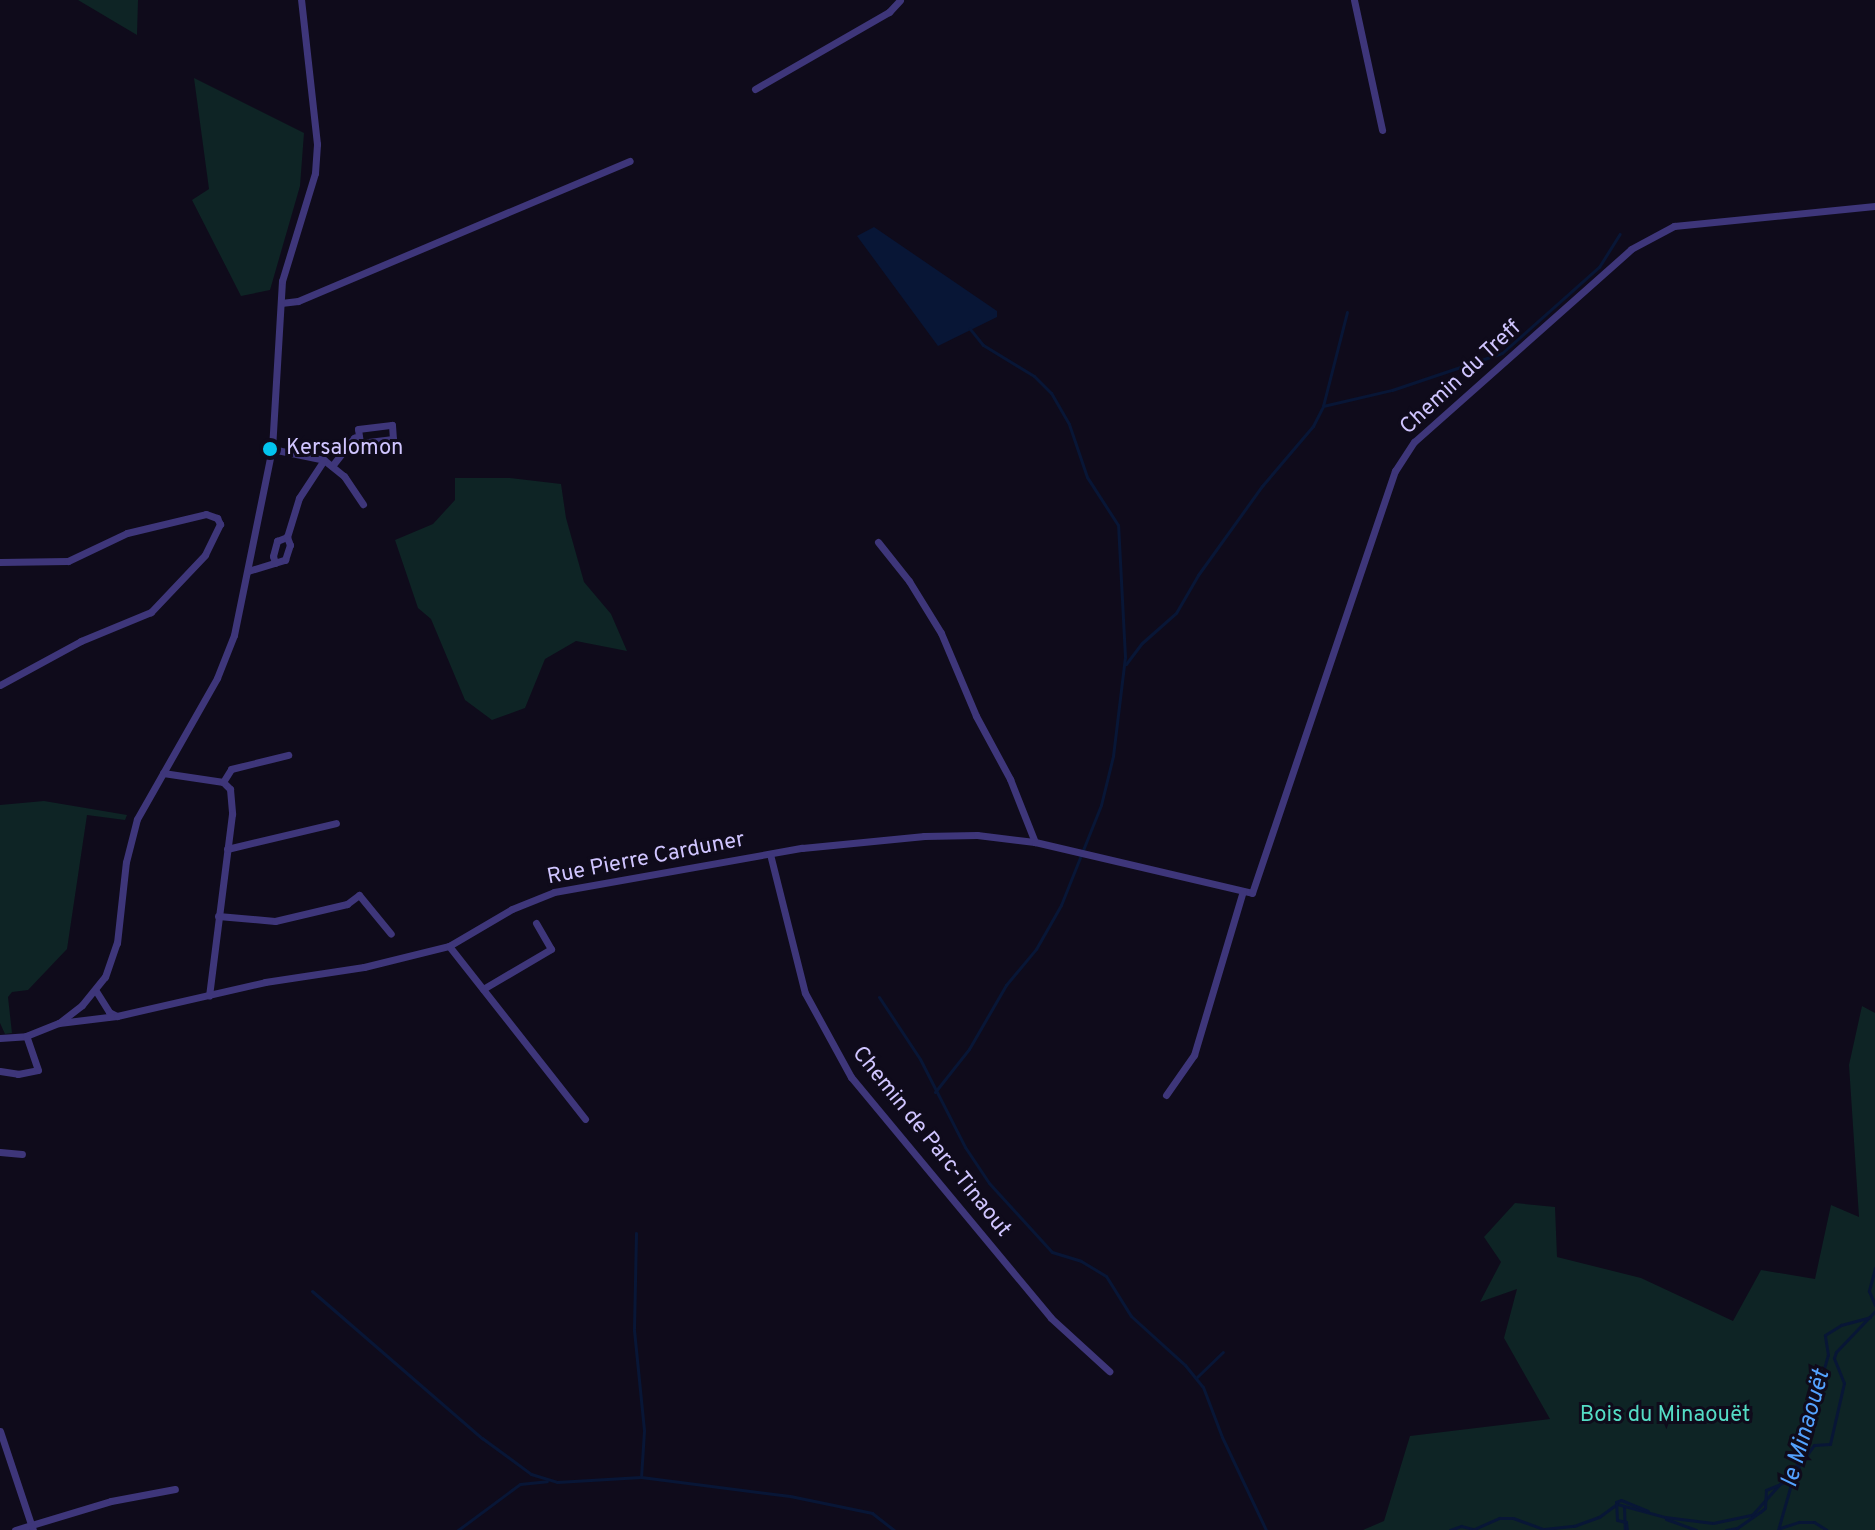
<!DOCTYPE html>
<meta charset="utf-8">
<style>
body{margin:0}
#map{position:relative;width:1875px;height:1530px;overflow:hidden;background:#0f0b1b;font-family:Overpass,sans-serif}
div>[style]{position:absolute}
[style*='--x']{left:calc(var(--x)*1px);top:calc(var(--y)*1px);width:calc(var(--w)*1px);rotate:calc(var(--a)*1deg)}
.green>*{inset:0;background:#0e2425}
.water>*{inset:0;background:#081636}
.stream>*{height:3px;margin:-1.5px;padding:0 1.5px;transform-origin:1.5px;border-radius:1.5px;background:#081636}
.street>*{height:7px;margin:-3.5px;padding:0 3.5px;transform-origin:3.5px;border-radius:3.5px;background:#3e367a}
.dots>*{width:22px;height:22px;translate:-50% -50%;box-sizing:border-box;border:4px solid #0f0b1b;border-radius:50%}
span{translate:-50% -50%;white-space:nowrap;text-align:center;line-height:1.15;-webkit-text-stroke:6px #0f0b1b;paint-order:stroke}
.street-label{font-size:22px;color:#d0c5ff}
.poi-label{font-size:22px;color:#d0c5ff}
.left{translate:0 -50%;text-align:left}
.park-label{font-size:22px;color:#54dcc5}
.water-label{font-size:24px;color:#54a2fe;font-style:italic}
</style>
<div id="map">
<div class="green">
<i style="clip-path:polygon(78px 0,138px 0,137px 35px)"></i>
<i style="clip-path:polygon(194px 78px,304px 133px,300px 186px,270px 290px,241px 296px,192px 200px,209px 189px)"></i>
<i style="clip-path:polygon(455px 478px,510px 478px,561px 484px,566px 518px,584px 582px,611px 614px,627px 651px,576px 641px,545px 659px,525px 708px,492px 720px,465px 700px,431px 619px,418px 608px,395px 540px,433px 524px,455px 500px)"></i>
<i style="clip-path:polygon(44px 801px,127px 815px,125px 820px,87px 815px,67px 949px,28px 990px,12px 992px,8px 997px,12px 1033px,5px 1034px,0 1023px,0 805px)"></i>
<i style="clip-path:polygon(1862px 1006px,1875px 1013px,1875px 1530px,1363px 1530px,1384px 1521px,1410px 1436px,1550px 1419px,1504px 1338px,1517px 1289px,1480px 1302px,1501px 1262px,1484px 1237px,1515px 1203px,1555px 1207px,1557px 1257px,1641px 1278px,1733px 1321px,1761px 1270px,1815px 1279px,1831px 1205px,1859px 1217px,1849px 1065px)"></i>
</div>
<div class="water">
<i style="clip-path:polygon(874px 227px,997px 311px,997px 317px,938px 346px,857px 236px)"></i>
</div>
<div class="stream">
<i style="--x:1323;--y:406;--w:71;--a:-13.1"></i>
<i style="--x:1392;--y:390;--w:116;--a:-18.6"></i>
<i style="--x:1502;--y:353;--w:130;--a:-41.6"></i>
<i style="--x:1599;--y:267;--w:39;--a:-58"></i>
<i style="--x:1126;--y:664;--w:26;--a:-53"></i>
<i style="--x:1142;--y:643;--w:45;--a:-41.4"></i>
<i style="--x:1176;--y:613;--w:44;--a:-59.9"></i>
<i style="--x:1198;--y:575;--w:110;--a:-54.3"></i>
<i style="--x:1262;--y:486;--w:79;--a:-49.6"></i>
<i style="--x:1313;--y:426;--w:22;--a:-63"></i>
<i style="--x:1323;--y:406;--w:97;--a:-75.7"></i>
<i style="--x:879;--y:997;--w:74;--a:56.5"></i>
<i style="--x:920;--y:1059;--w:99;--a:62.9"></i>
<i style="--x:965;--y:1147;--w:43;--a:56.3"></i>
<i style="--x:989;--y:1183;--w:93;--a:47.6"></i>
<i style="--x:1052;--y:1252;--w:30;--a:17"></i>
<i style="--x:1081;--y:1261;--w:29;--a:31"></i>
<i style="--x:1106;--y:1276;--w:47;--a:58"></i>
<i style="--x:1131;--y:1316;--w:73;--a:42.2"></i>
<i style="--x:1185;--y:1365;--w:28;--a:51"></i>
<i style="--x:1203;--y:1387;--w:53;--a:69.2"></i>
<i style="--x:1222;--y:1437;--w:103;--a:64.7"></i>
<i style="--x:935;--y:1092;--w:55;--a:-51.7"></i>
<i style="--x:969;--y:1049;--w:74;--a:-60"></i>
<i style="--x:1006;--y:985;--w:47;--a:-50.2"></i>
<i style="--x:1036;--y:949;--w:51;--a:-60.4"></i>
<i style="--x:1061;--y:905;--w:108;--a:-68.2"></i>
<i style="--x:1101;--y:805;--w:50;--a:-76.2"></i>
<i style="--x:1113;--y:756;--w:100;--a:-83.1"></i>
<i style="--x:1125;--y:657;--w:132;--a:-93"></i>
<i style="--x:1118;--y:525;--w:57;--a:-122.9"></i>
<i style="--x:1087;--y:477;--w:56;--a:-108.8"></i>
<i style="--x:1069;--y:424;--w:36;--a:-120"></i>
<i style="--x:1051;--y:393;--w:24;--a:-135"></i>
<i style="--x:1034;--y:376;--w:60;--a:-148.7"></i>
<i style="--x:983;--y:345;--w:21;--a:-129"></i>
<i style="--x:636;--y:1233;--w:97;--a:91.2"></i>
<i style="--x:634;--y:1330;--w:101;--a:84.3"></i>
<i style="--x:644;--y:1431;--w:46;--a:93.7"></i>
<i style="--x:1875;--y:1268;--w:24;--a:105"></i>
<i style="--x:1869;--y:1291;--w:15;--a:67"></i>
<i style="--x:312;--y:1291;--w:225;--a:40.9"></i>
<i style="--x:482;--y:1438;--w:61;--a:36.3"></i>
<i style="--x:531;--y:1474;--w:27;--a:17"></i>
<i style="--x:557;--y:1482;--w:84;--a:-3.4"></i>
<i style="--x:641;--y:1477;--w:150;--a:7.3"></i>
<i style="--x:790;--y:1496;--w:84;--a:11.7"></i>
<i style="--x:872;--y:1513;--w:28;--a:38"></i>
<i style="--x:1197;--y:1377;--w:36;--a:-44"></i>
<i style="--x:1624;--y:1507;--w:23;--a:88"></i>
<i style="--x:1666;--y:1519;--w:32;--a:20"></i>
<i style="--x:1780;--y:1528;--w:20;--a:-18"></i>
<i style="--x:1799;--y:1522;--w:15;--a:0"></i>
<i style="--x:1814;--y:1522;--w:15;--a:32"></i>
<i style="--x:1544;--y:1529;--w:30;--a:-6"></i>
<i style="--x:1574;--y:1526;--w:27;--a:-20"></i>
<i style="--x:1599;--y:1517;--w:22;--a:-36"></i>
<i style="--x:1617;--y:1504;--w:50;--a:15.2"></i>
<i style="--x:1665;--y:1517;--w:48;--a:7.1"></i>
<i style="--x:1713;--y:1523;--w:40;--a:-12"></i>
<i style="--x:1752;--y:1515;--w:63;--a:-48.2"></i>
<i style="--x:458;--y:1530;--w:77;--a:-36.6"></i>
<i style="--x:520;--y:1484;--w:27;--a:-6"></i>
<i style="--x:1450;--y:1530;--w:12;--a:-20"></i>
<i style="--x:1461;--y:1526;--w:16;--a:14"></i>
<i style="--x:1472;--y:1530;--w:30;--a:-24"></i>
<i style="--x:1499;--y:1518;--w:14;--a:0"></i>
<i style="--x:1513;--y:1518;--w:33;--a:20"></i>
<i style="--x:1627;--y:1530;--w:8;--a:-97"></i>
<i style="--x:1626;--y:1522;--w:9;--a:-167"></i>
<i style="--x:1617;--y:1520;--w:18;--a:-93"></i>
<i style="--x:1616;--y:1502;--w:5;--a:-22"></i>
<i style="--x:1621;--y:1500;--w:29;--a:22"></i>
<i style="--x:1726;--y:1530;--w:11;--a:-10"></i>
<i style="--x:1737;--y:1528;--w:28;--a:-35"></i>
<i style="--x:1760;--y:1512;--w:6;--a:-39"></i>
<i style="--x:1765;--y:1508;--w:18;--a:-87"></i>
<i style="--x:1766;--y:1490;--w:25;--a:-23"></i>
<i style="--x:1789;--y:1480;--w:43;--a:-54.5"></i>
<i style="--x:1814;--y:1445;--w:16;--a:-4"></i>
<i style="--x:1830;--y:1444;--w:63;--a:-77.1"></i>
<i style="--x:1844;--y:1383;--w:27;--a:-112"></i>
<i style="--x:1834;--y:1358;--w:6;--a:-72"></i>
<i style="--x:1836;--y:1352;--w:57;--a:-46.4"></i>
<i style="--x:1778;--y:1530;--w:182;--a:-74.1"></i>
<i style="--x:1828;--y:1355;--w:20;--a:-99"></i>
<i style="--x:1825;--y:1335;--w:19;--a:-32"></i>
<i style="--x:1841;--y:1325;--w:30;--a:-15"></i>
</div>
<div class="street">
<i style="--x:1354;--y:0;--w:133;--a:77.8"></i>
<i style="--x:755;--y:89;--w:155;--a:-29.9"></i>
<i style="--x:889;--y:12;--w:16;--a:-47"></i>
<i style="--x:281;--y:303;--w:17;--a:-7"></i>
<i style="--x:298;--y:301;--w:360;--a:-22.9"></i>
<i style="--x:392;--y:425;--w:14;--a:86"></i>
<i style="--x:393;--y:439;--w:33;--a:173"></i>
<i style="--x:360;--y:443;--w:14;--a:-98"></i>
<i style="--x:358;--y:429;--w:34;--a:-7"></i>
<i style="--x:272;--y:449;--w:53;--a:11.9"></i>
<i style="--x:324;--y:460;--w:26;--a:39"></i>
<i style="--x:344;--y:476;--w:34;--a:56"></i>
<i style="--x:332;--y:466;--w:36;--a:-52"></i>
<i style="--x:354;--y:438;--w:5;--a:-22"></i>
<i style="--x:878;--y:542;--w:50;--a:51.5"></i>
<i style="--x:909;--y:581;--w:61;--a:58.4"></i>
<i style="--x:941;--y:633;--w:90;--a:67.1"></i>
<i style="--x:976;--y:716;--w:72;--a:61.6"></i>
<i style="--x:1010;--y:779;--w:68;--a:68.4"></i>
<i style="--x:0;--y:562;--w:68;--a:-0.8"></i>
<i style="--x:68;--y:561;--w:65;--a:-25.4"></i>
<i style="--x:127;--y:533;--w:81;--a:-13.5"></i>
<i style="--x:206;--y:514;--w:12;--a:20"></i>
<i style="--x:217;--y:518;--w:7;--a:63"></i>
<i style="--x:220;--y:524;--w:34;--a:116"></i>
<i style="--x:205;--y:555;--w:79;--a:133.5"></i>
<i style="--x:151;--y:612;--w:76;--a:157.5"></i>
<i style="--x:81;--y:641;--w:92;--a:151.5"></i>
<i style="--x:275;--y:563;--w:7;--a:-106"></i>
<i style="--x:273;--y:556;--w:16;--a:-75"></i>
<i style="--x:277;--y:541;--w:11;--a:-22"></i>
<i style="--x:248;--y:571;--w:39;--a:-17"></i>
<i style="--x:285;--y:560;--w:16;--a:-72"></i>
<i style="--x:290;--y:545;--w:9;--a:-111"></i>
<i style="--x:287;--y:537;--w:41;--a:-72.9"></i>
<i style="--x:299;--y:498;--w:45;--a:-56.7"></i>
<i style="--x:163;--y:773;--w:61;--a:8.5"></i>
<i style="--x:223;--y:782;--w:10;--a:45"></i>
<i style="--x:230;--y:789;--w:25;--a:85"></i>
<i style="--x:232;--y:814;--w:183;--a:97.2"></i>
<i style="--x:223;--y:782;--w:15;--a:-58"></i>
<i style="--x:231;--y:769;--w:59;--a:-13.8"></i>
<i style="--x:227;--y:849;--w:112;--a:-13.4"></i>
<i style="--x:770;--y:854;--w:143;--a:75.9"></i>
<i style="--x:805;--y:993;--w:96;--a:61.3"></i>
<i style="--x:851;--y:1077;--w:313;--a:50.3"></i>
<i style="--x:1051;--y:1318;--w:79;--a:42.4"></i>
<i style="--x:218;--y:916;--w:57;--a:5"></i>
<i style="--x:275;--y:921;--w:74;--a:-13.3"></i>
<i style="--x:347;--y:904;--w:15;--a:-37"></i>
<i style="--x:359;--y:895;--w:50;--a:50.6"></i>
<i style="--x:449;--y:946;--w:220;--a:51.8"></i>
<i style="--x:483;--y:989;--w:79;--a:-30.5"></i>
<i style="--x:551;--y:949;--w:30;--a:-120"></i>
<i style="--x:96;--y:991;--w:25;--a:58"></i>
<i style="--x:109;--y:1012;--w:9;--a:27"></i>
<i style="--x:59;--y:1023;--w:58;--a:-6.9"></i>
<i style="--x:117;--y:1016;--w:152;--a:-12.9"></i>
<i style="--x:265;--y:982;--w:100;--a:-8.6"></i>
<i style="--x:364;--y:967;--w:88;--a:-13.9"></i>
<i style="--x:449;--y:946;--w:73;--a:-30.4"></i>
<i style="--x:512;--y:909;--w:45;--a:-22"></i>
<i style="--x:554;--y:892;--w:252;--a:-10.1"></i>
<i style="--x:802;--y:848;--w:123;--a:-5.6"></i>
<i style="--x:924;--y:836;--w:53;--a:-1.1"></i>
<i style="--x:977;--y:835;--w:58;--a:6.9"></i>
<i style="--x:1035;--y:842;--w:223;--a:13.2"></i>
<i style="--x:1252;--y:893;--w:446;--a:-71.3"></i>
<i style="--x:1395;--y:471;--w:35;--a:-57"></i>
<i style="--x:1414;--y:442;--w:290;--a:-41.6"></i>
<i style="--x:1631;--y:249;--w:49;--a:-28.1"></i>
<i style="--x:1674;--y:226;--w:202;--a:-5.7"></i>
<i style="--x:0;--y:1038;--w:26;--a:-4"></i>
<i style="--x:26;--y:1036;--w:35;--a:-22"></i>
<i style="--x:59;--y:1023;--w:29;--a:-38"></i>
<i style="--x:82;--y:1005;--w:36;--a:-51"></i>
<i style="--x:105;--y:977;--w:36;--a:-71"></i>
<i style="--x:117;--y:943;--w:81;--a:-83.7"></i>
<i style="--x:126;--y:862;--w:44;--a:-75.7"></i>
<i style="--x:137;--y:819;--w:162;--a:-60.4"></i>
<i style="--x:217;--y:678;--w:46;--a:-68.4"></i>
<i style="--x:234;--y:635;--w:190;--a:-78.5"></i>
<i style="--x:272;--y:449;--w:168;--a:-86.6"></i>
<i style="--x:282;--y:281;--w:113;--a:-73"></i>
<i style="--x:315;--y:173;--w:29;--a:-86"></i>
<i style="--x:317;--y:144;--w:145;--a:-96.3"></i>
<i style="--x:0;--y:1071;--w:18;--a:9"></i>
<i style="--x:18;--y:1074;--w:20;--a:-11"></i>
<i style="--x:38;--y:1070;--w:36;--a:-109"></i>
<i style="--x:1166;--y:1095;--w:49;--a:-55"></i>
<i style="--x:1194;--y:1055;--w:171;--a:-73.4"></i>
<i style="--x:0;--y:1152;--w:22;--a:5"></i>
<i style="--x:0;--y:1431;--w:104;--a:71.6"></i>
<i style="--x:15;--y:1530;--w:100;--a:-16.8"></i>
<i style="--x:111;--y:1501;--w:65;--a:-10.6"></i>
</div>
<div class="dots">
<i style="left:270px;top:449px;background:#02c4ee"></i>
</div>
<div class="street-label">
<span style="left:1461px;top:378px;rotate:-43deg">Chemin du Treff</span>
<span style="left:646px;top:859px;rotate:-11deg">Rue Pierre Carduner</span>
<span style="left:931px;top:1142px;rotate:51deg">Chemin de Parc-Tinaout</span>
</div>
<div class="poi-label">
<span class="left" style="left:286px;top:449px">Kersalomon</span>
</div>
<div class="park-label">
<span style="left:1665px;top:1416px">Bois du Minaouët</span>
</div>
<div class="water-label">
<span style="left:1807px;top:1429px;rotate:-74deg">le Minaouët</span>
</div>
</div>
